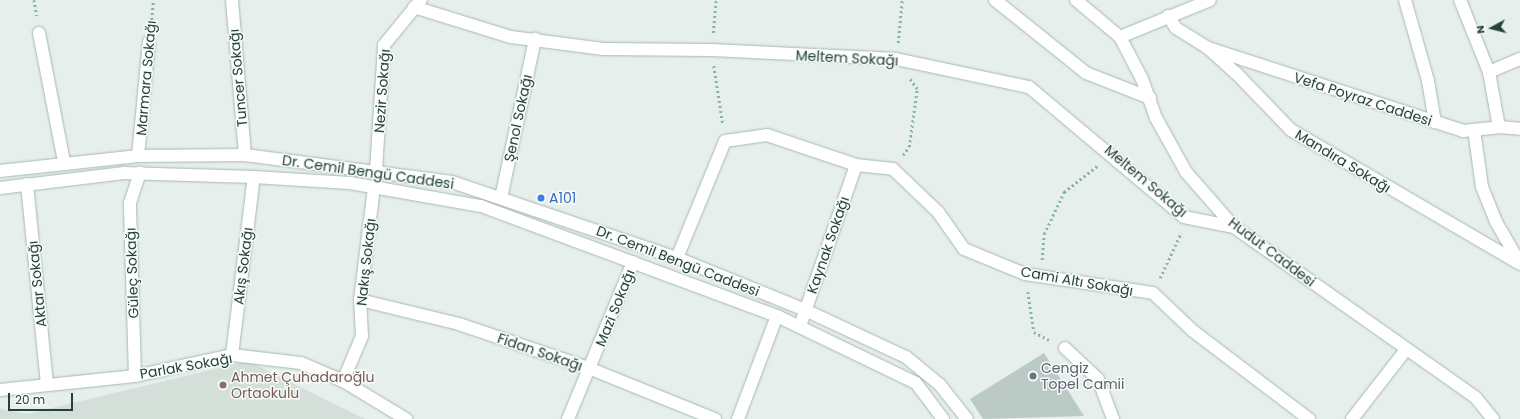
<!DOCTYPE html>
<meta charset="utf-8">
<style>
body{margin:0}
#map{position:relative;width:1520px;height:419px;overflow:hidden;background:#e6efeb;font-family:Poppins,sans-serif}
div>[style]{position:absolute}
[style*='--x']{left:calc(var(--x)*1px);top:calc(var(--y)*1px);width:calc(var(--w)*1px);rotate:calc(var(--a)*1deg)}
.built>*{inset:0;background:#d4dfda}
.building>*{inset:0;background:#bbcac4}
.path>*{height:2.5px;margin-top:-1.25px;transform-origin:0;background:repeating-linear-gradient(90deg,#86b3a5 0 2px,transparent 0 5px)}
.roads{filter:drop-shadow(0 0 1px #a8b8b2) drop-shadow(0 0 1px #a8b8b2)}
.minor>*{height:12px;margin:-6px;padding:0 6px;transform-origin:6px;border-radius:6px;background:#fff}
.tertiary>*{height:12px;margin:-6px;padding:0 6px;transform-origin:6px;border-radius:6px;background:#fff}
.dots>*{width:11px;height:11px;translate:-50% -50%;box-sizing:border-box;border:2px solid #f7fbf9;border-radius:50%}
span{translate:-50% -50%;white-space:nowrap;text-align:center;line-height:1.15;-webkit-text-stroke:3px #f7fbf9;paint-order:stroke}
.street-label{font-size:14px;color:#24423a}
.shop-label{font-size:14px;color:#366cbe}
.left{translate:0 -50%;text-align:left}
.worship-label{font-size:14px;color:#5b616d}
.education-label{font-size:14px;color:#785e54}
.north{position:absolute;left:1472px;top:8px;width:40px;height:40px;-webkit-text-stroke:3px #f7fbf9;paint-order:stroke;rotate:263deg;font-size:11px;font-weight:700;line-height:16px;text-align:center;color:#24423a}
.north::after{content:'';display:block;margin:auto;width:14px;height:18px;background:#24423a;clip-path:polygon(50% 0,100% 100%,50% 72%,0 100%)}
.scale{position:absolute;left:8px;top:393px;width:65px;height:18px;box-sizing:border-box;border:2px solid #24423a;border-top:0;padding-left:5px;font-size:12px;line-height:14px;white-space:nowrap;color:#24423a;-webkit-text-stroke:3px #f7fbf9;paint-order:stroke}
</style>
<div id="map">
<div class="built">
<i style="clip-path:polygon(248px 361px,365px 419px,0 419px,0 409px,27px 414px)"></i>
</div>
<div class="building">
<i style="clip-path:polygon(1044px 353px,1084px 416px,983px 419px,970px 399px)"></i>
</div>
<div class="path">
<i style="--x:34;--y:0;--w:16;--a:79"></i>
<i style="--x:151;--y:25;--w:25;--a:-85"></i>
<i style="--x:713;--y:33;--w:33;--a:-85"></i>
<i style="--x:898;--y:43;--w:43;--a:-84.7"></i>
<i style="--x:714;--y:66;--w:59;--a:81.2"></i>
<i style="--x:903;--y:155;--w:10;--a:-53"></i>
<i style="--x:909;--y:147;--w:59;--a:-82.1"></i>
<i style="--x:917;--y:89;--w:12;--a:-125"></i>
<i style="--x:1042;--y:260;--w:26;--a:-86"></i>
<i style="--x:1044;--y:234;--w:47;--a:-64.5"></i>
<i style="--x:1064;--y:192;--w:42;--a:-38.2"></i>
<i style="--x:1160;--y:278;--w:50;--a:-65"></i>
<i style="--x:1028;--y:292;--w:40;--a:81.5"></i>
<i style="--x:1034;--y:332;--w:19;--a:28"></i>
</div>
<div class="roads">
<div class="minor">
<i style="--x:232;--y:0;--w:156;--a:85.2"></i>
<i style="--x:995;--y:0;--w:117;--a:38.7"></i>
<i style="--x:1086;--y:73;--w:69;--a:21.3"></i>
<i style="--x:1405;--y:0;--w:84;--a:74.1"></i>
<i style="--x:1428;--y:81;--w:42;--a:80.3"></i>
<i style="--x:1460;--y:0;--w:78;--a:68.1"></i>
<i style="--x:1489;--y:72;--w:34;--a:-23"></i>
<i style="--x:414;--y:7;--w:102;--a:17.2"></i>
<i style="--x:511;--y:37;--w:93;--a:7.4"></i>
<i style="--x:603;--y:49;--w:109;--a:0.5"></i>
<i style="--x:712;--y:50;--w:184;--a:2.8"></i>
<i style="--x:896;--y:59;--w:136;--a:11.9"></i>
<i style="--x:1029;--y:87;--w:202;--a:40"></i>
<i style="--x:1184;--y:217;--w:51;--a:11.3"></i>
<i style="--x:1168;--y:16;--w:14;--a:56"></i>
<i style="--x:1176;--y:28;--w:38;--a:32"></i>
<i style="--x:1208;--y:48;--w:38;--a:42"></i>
<i style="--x:1236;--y:73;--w:79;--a:46"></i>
<i style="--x:1291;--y:130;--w:265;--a:30.3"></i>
<i style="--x:39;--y:33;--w:131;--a:79"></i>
<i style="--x:1120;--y:37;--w:97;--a:-22.3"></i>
<i style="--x:1489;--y:72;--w:56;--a:79.7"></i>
<i style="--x:1474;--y:130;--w:58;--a:82"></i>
<i style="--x:1482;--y:187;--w:38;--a:68"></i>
<i style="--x:1496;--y:222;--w:48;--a:59.7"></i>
<i style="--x:138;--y:156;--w:115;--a:-84.5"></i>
<i style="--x:376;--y:170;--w:125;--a:-86.3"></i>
<i style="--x:384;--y:45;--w:58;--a:-50.6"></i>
<i style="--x:27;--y:184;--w:202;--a:84.3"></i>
<i style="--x:501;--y:198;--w:163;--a:-77.9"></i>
<i style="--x:677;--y:258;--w:126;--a:-67.7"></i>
<i style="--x:725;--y:141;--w:42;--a:-8.1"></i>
<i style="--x:767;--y:135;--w:94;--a:18.6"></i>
<i style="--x:856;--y:165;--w:37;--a:6"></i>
<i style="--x:893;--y:169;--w:62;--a:43.7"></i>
<i style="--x:938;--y:212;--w:45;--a:54.9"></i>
<i style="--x:964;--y:249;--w:66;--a:22.3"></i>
<i style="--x:1025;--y:274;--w:129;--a:8.4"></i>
<i style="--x:1153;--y:293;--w:55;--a:43.5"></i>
<i style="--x:1193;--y:331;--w:146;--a:37.2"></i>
<i style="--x:360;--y:300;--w:102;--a:13.6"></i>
<i style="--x:459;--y:324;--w:139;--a:18.8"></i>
<i style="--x:591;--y:369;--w:134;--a:22"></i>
<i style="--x:800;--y:326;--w:170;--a:-70.8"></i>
<i style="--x:1065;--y:348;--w:45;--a:43.2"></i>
<i style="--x:1098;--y:379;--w:43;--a:69.4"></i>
<i style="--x:232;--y:355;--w:179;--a:-83"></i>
<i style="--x:135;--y:376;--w:173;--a:-91.7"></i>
<i style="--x:130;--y:203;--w:32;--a:-72"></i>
<i style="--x:343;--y:381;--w:49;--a:-67.1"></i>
<i style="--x:362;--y:336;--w:36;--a:-93"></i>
<i style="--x:360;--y:300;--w:114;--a:-82.9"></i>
<i style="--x:0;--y:390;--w:136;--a:-5.9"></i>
<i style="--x:135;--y:376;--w:99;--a:-12.2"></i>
<i style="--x:232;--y:355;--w:69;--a:6.6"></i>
<i style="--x:301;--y:363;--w:46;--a:23.2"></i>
<i style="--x:343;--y:381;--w:74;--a:31.1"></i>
<i style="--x:568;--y:419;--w:170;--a:-67.5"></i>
<i style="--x:738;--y:419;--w:110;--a:-69.3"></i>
<i style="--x:1352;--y:419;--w:86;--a:-52.1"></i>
</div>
<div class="tertiary">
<i style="--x:1076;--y:0;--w:57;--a:40.1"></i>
<i style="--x:1120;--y:37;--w:47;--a:62.4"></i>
<i style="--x:1142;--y:79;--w:41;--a:70.3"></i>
<i style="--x:1156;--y:118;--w:62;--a:60.9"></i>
<i style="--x:1186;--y:172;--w:73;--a:48.9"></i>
<i style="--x:1234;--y:227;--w:296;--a:35.2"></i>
<i style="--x:1476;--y:398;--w:27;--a:51"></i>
<i style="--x:1208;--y:48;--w:268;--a:18"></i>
<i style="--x:1463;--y:131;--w:36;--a:-6"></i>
<i style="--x:1499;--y:127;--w:21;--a:5"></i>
<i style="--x:0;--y:171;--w:139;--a:-6.2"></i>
<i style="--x:138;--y:156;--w:107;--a:-0.5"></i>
<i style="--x:245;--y:155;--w:209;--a:7.4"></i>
<i style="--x:452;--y:182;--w:237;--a:18.7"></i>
<i style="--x:677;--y:258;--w:138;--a:22.1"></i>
<i style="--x:805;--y:310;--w:111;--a:25"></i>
<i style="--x:906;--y:357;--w:44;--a:39.5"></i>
<i style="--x:940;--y:385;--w:43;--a:51.5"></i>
<i style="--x:0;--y:188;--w:125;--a:-6.9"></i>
<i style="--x:124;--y:173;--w:130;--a:1.8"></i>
<i style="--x:254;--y:177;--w:96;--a:3.6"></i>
<i style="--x:350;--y:183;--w:133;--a:10"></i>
<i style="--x:481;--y:206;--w:316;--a:20.4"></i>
<i style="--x:777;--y:316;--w:154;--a:25.7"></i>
<i style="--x:916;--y:383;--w:45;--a:53.1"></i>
</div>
</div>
<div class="dots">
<i style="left:541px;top:198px;background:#3f7fe0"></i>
<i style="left:1033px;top:376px;background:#6b7280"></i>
<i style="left:223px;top:385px;background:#8d6e63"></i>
</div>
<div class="street-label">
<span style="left:847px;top:58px;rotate:3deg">Meltem Sokağı</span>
<span style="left:146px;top:78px;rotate:-85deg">Marmara Sokağı</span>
<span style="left:238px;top:78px;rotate:-95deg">Tuncer Sokağı</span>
<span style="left:382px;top:91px;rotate:-86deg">Nezir Sokağı</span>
<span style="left:1363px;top:99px;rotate:18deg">Vefa Poyraz Caddesi</span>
<span style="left:518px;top:118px;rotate:-78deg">Şenol Sokağı</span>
<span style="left:1343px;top:161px;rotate:31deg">Mandıra Sokağı</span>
<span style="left:368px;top:172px;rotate:8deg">Dr. Cemil Bengü Caddesi</span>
<span style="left:1146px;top:181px;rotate:40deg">Meltem Sokağı</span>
<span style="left:828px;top:245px;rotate:-71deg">Kaynak Sokağı</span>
<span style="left:1272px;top:252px;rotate:37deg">Hudut Caddesi</span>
<span style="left:678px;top:261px;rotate:21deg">Dr. Cemil Bengü Caddesi</span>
<span style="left:366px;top:262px;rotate:-84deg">Nakış Sokağı</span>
<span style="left:243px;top:266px;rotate:-83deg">Akış Sokağı</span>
<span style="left:132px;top:273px;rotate:-92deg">Güleç Sokağı</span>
<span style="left:1077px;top:281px;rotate:10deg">Cami Altı Sokağı</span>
<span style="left:37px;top:284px;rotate:-96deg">Aktar Sokağı</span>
<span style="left:615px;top:308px;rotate:-68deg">Mazi Sokağı</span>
<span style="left:540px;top:352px;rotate:19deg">Fidan Sokağı</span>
<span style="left:186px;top:366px;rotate:-10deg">Parlak Sokağı</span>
</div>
<div class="shop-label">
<span class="left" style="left:549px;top:198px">A101</span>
</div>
<div class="worship-label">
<span class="left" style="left:1041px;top:376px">Cengiz<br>Topel Camii</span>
</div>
<div class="education-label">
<span class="left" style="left:231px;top:385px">Ahmet Çuhadaroğlu<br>Ortaokulu</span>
</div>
<div class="north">N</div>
<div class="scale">20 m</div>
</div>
